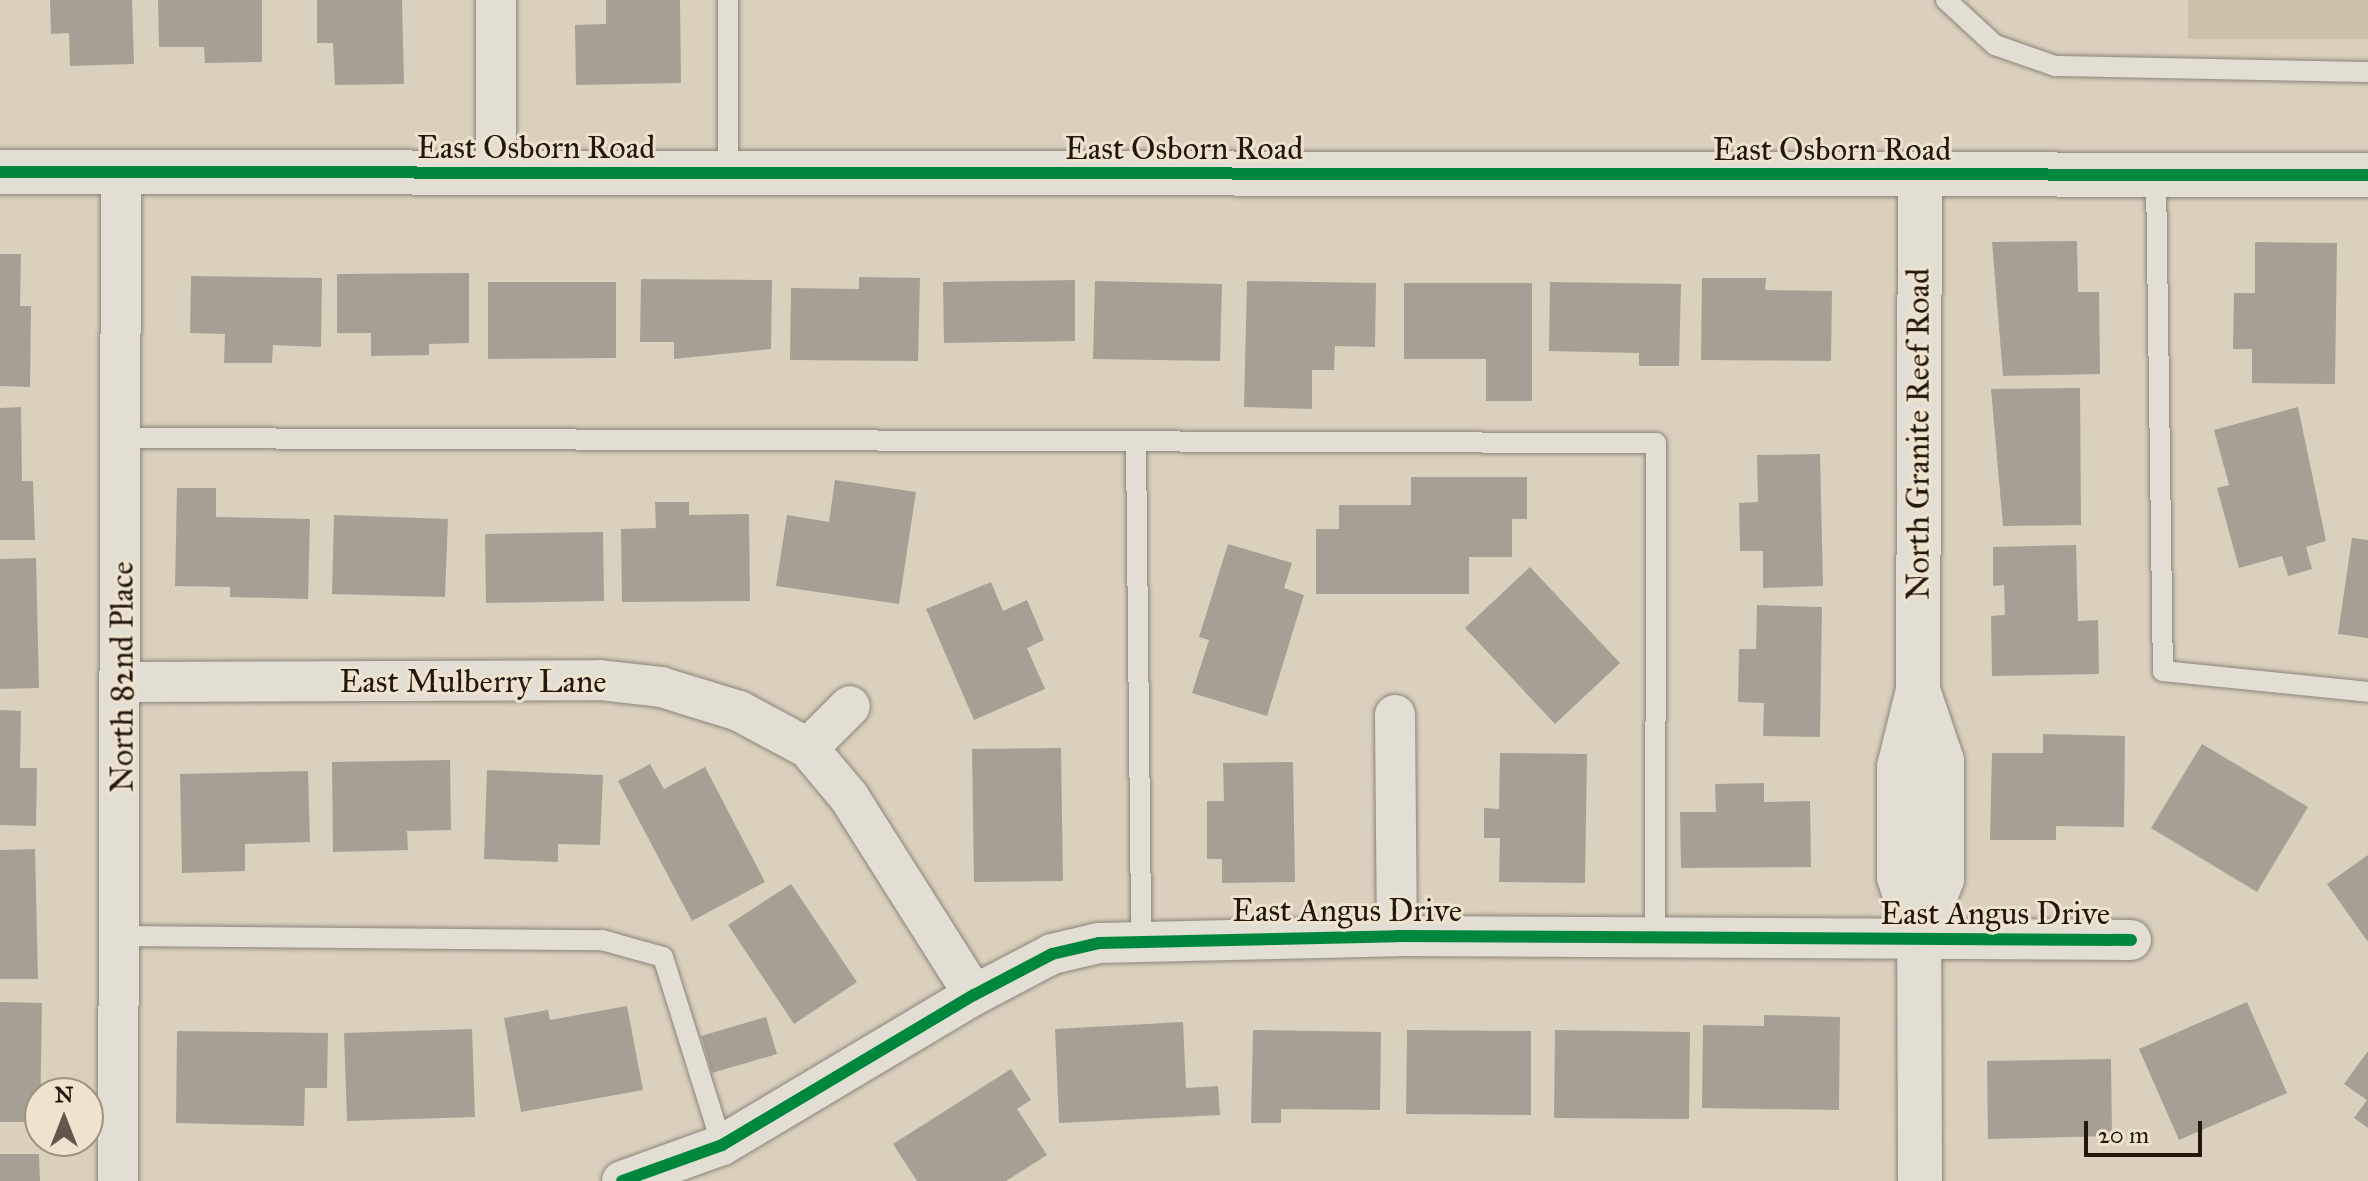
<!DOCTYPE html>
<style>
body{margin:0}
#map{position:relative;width:2368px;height:1181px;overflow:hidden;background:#dad0be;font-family:"IM FELL Great Primer",serif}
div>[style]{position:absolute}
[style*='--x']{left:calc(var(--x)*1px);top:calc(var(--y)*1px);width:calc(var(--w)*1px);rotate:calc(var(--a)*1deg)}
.green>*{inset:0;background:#cec1a9}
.building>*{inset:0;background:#a69f93}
.roads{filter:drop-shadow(0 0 2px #8b8479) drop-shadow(0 0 2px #8b8479)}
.service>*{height:20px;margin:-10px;padding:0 10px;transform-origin:10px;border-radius:10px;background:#e2ded4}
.minor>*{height:40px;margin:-20px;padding:0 20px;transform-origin:20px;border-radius:20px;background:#e2ded4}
.tertiary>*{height:44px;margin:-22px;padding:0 22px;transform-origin:22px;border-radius:22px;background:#e2ded4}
.cycleway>*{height:12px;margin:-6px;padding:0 6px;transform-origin:6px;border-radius:6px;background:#00873e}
span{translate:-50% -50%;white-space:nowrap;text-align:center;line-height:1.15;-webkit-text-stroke:6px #eee3ce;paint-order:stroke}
.street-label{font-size:32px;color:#23180e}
.north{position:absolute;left:24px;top:1077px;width:80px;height:80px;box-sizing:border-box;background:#eee3ce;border:2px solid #9d9281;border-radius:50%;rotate:0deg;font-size:22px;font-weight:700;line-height:32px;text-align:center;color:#23180e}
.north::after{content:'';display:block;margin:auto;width:28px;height:36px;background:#63584c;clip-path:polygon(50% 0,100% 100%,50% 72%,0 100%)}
.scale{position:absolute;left:2084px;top:1121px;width:118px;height:36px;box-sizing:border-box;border:4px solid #23180e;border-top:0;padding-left:10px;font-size:24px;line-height:28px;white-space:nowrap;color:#23180e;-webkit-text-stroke:6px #eee3ce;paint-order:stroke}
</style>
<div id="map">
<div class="green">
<i style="clip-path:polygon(2188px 0,2368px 0,2368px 39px,2188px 39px)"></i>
</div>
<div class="building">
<i style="clip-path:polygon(50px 0,132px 0,134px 64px,70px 66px,69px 33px,51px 34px)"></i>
<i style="clip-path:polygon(158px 0,262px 0,262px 62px,205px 63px,204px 47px,159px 47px)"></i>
<i style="clip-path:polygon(317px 0,402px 0,404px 84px,335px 85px,333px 43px,317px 43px)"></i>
<i style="clip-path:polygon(606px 0,680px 0,681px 83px,576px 85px,575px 25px,606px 24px)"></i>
<i style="clip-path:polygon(2077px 241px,2078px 292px,2099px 292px,2100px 374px,2003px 376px,1992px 242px)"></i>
<i style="clip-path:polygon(2255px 242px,2337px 243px,2335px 384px,2252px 383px,2252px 349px,2233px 349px,2234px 293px,2255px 293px)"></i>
<i style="clip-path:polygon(0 254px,21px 254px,20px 306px,31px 306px,30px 387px,0 386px)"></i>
<i style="clip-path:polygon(469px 273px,469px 343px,429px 344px,429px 355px,371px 356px,371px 333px,337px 333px,337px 274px)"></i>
<i style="clip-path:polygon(191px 276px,322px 278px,321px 347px,273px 345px,272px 363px,224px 363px,225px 334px,190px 333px)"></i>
<i style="clip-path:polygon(859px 277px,920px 278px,918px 361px,790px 360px,791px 288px,859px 289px)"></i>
<i style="clip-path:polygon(1702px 278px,1766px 278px,1765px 290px,1832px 291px,1831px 361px,1701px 360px)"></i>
<i style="clip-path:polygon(641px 279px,772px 280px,771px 349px,674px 359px,674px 342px,640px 342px)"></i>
<i style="clip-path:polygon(1075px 280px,1075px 341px,944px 343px,943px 282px)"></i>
<i style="clip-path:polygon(1095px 281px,1222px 284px,1220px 361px,1093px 359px)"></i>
<i style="clip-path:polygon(1247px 281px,1376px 283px,1375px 347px,1335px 346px,1334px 370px,1312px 370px,1312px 409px,1244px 407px)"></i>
<i style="clip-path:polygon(488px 282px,616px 282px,616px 358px,488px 359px)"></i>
<i style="clip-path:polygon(1550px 282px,1681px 284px,1679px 366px,1639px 366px,1639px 353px,1549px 351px)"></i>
<i style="clip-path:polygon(1404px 283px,1532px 283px,1532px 401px,1486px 401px,1486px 359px,1404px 359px)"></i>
<i style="clip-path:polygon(2080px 388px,2081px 525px,2003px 526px,1991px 389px)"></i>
<i style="clip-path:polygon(21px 407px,22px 481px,33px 481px,35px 540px,0 540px,0 408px)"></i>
<i style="clip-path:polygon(2298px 407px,2326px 541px,2306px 547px,2312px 569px,2288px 576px,2282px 556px,2239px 568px,2217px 488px,2229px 485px,2214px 430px)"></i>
<i style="clip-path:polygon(1820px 454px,1823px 586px,1763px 588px,1763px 551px,1740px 551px,1739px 503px,1758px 502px,1757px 455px)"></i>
<i style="clip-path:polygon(1411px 477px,1527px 477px,1527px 519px,1512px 519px,1512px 557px,1469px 557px,1469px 594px,1316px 594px,1316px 529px,1339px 529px,1339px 505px,1411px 505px)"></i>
<i style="clip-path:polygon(835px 480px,916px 492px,899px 604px,776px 586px,787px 515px,829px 522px)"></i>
<i style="clip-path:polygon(177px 488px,216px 488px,216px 517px,310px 519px,308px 599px,230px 597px,230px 587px,175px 586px)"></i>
<i style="clip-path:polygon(655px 502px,689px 502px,689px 515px,749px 514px,750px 601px,622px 602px,621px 529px,656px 528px)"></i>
<i style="clip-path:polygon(334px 515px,448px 519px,445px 597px,332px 594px)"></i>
<i style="clip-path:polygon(603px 532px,604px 601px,486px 603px,485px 534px)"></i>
<i style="clip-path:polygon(2352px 538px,2368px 540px,2368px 638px,2338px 634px)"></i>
<i style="clip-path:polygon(1228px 544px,1292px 563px,1284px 588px,1304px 595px,1267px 716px,1192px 693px,1209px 640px,1199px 637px)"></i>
<i style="clip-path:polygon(2076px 545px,2078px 621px,2098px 620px,2099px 674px,1992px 676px,1991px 616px,2005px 615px,2004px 585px,1993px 586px,1993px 547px)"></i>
<i style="clip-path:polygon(36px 558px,39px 688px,0 689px,0 559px)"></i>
<i style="clip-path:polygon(1530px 567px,1620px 663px,1555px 724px,1465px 628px)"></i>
<i style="clip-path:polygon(991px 582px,1003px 611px,1027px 600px,1044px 640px,1027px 648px,1045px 689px,974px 720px,926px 609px)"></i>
<i style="clip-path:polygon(1757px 605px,1822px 607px,1820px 737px,1763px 736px,1764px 703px,1738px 702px,1739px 649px,1756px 649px)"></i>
<i style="clip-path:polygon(0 710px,21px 711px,20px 768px,37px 768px,36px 826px,0 825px)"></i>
<i style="clip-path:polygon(2043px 734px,2125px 736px,2124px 827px,2056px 826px,2056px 840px,1990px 840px,1992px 753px,2043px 753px)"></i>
<i style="clip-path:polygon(2202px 744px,2308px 807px,2257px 892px,2151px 828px)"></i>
<i style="clip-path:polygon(1061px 748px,1063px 881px,974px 882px,972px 749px)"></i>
<i style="clip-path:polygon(1500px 753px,1587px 754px,1585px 883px,1499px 882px,1500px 838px,1484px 838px,1484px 808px,1499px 809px)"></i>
<i style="clip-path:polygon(450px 760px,451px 830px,407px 831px,408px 850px,333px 852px,332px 762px)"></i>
<i style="clip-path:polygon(1293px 762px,1295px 882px,1222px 883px,1222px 859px,1207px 859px,1207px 801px,1224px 801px,1223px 763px)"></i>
<i style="clip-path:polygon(650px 764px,664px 789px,705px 767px,765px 882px,692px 921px,618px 781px)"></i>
<i style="clip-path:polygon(487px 770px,603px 775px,600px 845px,558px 844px,558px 862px,484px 859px)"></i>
<i style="clip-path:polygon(308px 771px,310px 842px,245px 844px,245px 871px,182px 873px,180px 774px)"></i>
<i style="clip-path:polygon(1764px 783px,1764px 802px,1810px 801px,1811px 867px,1681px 868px,1680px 812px,1716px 812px,1715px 784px)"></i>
<i style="clip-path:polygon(35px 849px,38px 979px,0 979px,0 850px)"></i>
<i style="clip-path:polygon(2368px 855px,2368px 942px,2327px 884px)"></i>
<i style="clip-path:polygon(791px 884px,857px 982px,794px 1024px,728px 925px)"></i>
<i style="clip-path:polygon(0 1002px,42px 1003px,40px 1122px,0 1122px)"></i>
<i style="clip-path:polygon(2247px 1002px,2287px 1093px,2179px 1140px,2139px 1049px)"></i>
<i style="clip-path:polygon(627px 1006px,643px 1090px,521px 1112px,504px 1018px,548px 1010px,550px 1020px)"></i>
<i style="clip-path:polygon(1764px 1015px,1840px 1017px,1839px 1110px,1702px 1108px,1703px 1025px,1764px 1026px)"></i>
<i style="clip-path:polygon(766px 1017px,777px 1054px,712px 1073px,701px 1036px)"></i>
<i style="clip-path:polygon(1183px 1022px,1186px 1088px,1218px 1086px,1220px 1115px,1059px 1123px,1055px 1029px)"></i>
<i style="clip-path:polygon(472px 1029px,475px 1117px,347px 1121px,344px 1033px)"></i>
<i style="clip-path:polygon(1253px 1030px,1381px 1032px,1380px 1110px,1281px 1109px,1281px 1123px,1251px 1123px)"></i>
<i style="clip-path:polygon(1407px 1030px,1531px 1031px,1531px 1115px,1406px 1114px)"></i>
<i style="clip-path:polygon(1555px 1030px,1690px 1032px,1689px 1119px,1554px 1118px)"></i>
<i style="clip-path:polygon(177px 1031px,328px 1033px,327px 1088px,305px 1088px,304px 1126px,176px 1123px)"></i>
<i style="clip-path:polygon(2368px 1051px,2368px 1128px,2354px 1118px,2367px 1100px,2344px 1084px)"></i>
<i style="clip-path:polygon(2111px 1059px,2112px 1136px,1988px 1139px,1987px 1061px)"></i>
<i style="clip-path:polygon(1011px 1069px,1031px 1100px,1017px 1109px,1047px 1155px,1006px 1181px,917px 1181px,893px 1144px)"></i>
<i style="clip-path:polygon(0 1154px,39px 1154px,40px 1181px,0 1181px)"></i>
</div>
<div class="roads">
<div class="service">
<i style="--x:728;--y:0;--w:175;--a:90"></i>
<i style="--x:1946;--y:0;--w:67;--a:42.6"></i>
<i style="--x:1995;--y:45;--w:64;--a:19.3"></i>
<i style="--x:2055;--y:66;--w:313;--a:1.1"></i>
<i style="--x:2156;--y:176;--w:495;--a:89.2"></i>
<i style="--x:2163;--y:671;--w:206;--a:5.8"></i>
<i style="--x:122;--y:438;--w:1534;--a:0.19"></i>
<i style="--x:1656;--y:443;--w:495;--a:90.1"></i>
<i style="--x:1136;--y:442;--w:495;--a:89.4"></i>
<i style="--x:122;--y:936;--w:480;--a:0.5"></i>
<i style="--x:602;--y:940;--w:63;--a:15.6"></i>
<i style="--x:663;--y:957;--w:197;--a:72.6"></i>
</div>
<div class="minor">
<i style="--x:496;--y:174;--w:174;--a:-90"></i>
<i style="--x:125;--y:682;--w:475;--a:-0.2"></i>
<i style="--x:600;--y:680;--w:61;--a:6.5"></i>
<i style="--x:661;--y:687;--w:82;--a:17.1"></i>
<i style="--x:739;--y:711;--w:78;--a:28.2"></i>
<i style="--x:808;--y:748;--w:64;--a:50.1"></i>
<i style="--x:849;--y:797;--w:234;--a:57.7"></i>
<i style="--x:1395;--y:715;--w:221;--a:89.5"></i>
<i style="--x:808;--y:748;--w:59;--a:-45"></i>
<i style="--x:118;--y:1181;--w:1008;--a:-89.83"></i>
<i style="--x:622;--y:1181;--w:106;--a:-19.8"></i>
<i style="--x:722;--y:1145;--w:293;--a:-30.8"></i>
<i style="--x:974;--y:995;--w:88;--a:-27.7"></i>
<i style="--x:1052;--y:954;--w:48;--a:-13.2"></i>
<i style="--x:1099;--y:943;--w:298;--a:-1.3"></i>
<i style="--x:1397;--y:936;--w:734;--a:0.31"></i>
</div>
<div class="tertiary">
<i style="--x:0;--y:172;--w:2368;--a:0.07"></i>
<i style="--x:1918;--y:690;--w:75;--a:71.3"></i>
<i style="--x:1942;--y:761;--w:118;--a:90"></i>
<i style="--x:1942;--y:879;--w:65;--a:110.7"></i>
<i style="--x:1920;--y:1181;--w:241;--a:-90.2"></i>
<i style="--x:1919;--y:940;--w:66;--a:-107.6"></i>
<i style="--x:1899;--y:877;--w:110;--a:-90"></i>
<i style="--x:1899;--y:767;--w:79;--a:-76.1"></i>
<i style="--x:1918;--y:690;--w:513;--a:-89.78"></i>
</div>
</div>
<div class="cycleway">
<i style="--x:0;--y:172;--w:2368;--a:0.07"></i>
<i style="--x:622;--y:1181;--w:106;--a:-19.8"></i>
<i style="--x:722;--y:1145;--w:293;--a:-30.8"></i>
<i style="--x:974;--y:995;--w:88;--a:-27.7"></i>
<i style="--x:1052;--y:954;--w:48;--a:-13.2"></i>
<i style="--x:1099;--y:943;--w:298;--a:-1.3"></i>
<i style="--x:1397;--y:936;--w:734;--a:0.31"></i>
</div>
<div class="street-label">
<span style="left:536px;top:148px">East Osborn Road</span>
<span style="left:1184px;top:149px">East Osborn Road</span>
<span style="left:1832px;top:150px">East Osborn Road</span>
<span style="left:1919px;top:434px;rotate:-90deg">North Granite Reef Road</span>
<span style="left:123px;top:677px;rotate:-90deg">North 82nd Place</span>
<span style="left:473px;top:682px">East Mulberry Lane</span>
<span style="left:1347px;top:911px">East Angus Drive</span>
<span style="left:1995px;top:914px">East Angus Drive</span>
</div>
<div class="north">N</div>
<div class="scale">20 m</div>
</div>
